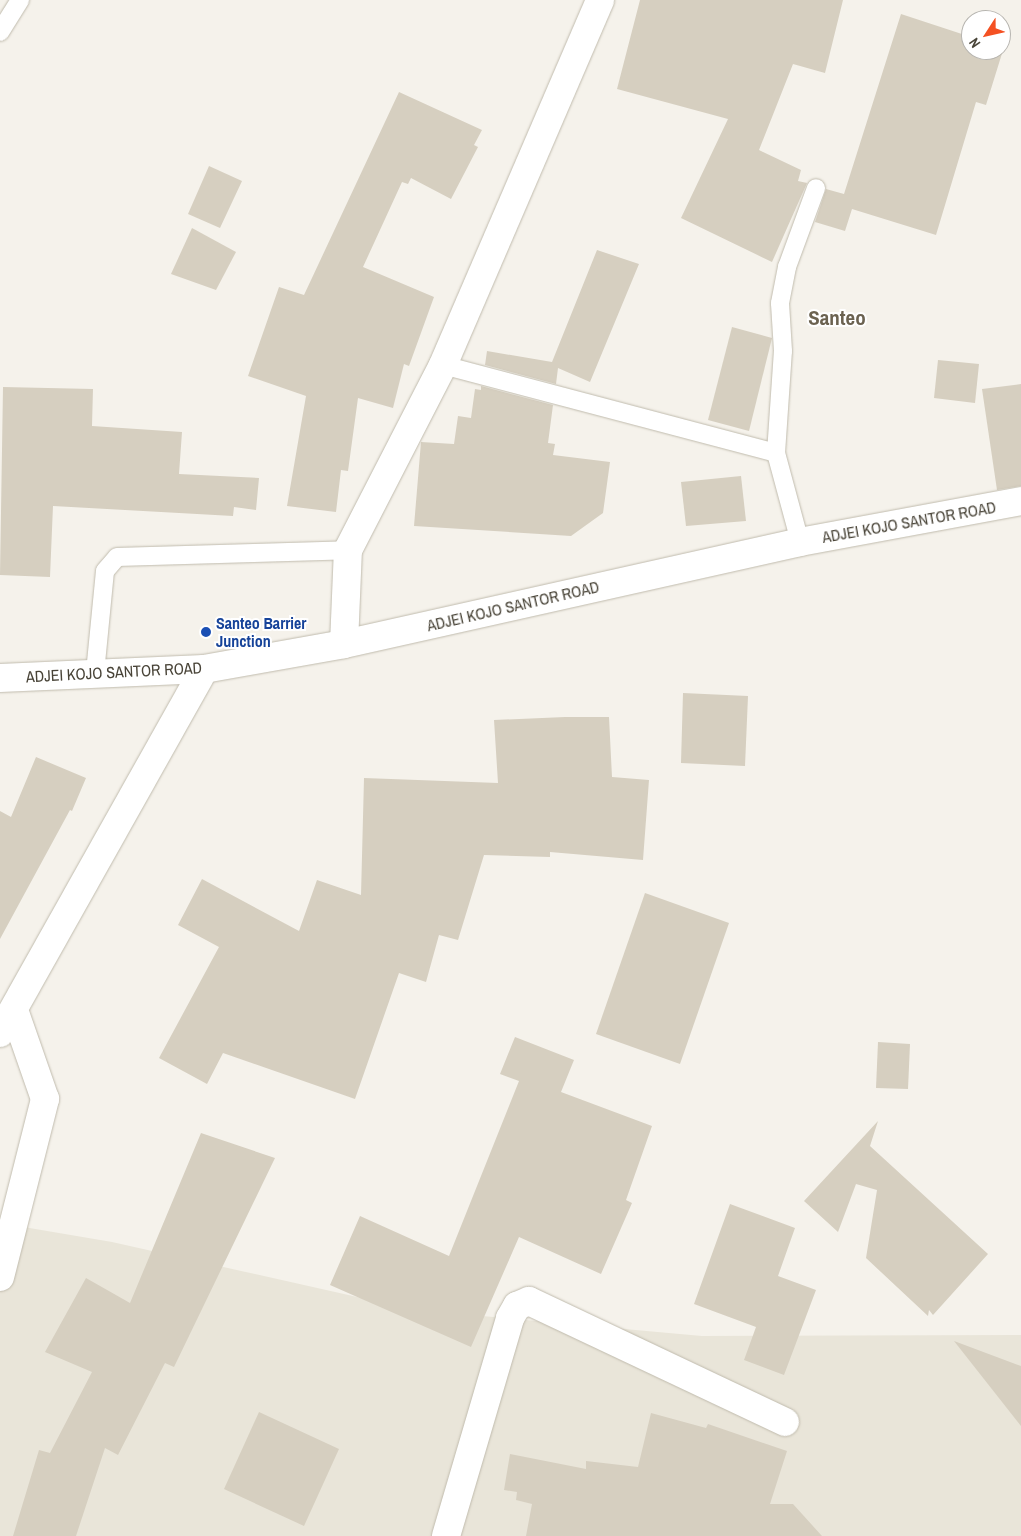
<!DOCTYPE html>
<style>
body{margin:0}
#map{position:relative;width:1021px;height:1536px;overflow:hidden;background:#f5f2eb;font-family:"Archivo Narrow",sans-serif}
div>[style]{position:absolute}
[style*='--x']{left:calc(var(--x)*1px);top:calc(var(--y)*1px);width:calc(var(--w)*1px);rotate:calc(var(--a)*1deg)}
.residential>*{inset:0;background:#e9e5d9}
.building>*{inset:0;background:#d6cfc0}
.roads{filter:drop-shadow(0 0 1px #c0bbad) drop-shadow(0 0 1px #c0bbad)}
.service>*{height:18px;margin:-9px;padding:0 9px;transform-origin:9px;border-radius:9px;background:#fff}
.minor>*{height:28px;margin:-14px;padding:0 14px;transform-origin:14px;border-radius:14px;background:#fff}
.tertiary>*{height:28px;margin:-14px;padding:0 14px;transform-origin:14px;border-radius:14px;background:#fff}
.dots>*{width:14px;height:14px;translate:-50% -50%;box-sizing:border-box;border:2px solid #fff;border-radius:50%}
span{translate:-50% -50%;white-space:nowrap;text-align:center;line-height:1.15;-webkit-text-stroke:4px #fff;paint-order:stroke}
.street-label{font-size:16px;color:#494438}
.transit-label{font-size:16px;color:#164399;font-weight:700}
.left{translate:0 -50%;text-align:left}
.district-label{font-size:21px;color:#6b6250;font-weight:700}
.north{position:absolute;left:961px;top:10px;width:50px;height:50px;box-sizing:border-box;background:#fff;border:1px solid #b6b4af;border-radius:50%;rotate:235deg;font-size:14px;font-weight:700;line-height:20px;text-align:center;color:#494438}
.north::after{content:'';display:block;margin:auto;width:18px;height:22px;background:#f45123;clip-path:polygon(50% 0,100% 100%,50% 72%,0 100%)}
</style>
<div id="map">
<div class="residential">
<i style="clip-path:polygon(0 1223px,112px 1242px,415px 1310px,702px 1336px,1021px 1335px,1021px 1536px,0 1536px)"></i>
</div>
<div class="building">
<i style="clip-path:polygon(640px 0,843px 0,825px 73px,793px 64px,759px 150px,801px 170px,798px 181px,807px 183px,772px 262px,681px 218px,728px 119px,617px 89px)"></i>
<i style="clip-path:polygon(901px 14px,971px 37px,971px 50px,1004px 47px,986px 105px,976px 102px,936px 235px,852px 209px,845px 231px,815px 222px,826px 189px,844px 194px)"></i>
<i style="clip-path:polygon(399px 92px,482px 130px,474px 145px,478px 147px,451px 199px,411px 178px,408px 184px,402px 182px,363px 267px,434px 297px,409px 366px,404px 364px,393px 408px,358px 398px,348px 471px,341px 470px,336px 512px,287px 506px,306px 396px,248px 376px,279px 287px,304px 295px)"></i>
<i style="clip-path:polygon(209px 166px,242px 181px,220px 228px,188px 214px)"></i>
<i style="clip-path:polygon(192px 228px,236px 252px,216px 290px,171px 274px)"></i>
<i style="clip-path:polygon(597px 250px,639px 264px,590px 382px,558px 368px,556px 384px,485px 365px,487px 351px,552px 362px)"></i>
<i style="clip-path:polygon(732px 327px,772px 338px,749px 431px,708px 420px)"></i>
<i style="clip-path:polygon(938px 360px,979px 364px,975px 403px,934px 398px)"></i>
<i style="clip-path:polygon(1021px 384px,1021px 486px,997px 490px,982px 389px)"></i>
<i style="clip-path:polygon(481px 386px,553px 405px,548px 443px,555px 444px,553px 455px,610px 462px,603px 513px,571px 536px,414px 526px,421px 442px,454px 444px,458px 416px,471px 418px,475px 389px,481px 390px)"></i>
<i style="clip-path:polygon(3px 387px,93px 389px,92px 426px,182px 432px,179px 474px,259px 478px,256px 510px,234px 507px,233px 516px,53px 506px,50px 577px,0 575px)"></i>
<i style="clip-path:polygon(741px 476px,746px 521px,686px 526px,681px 482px)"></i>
<i style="clip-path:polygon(683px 693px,748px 696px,745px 766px,681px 763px)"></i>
<i style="clip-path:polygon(565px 717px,609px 717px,612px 777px,649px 780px,643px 860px,550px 852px,550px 857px,484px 855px,458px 940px,439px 935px,426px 982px,399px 973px,355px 1099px,223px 1053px,207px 1084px,159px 1058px,219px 947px,178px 925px,202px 879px,299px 931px,317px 880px,361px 895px,364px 778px,498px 783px,494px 720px)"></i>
<i style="clip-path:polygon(36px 757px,86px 778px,72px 811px,70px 810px,0 939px,0 811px,11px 817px)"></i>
<i style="clip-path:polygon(645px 893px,729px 923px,680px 1064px,596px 1034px)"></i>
<i style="clip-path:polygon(515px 1037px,574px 1060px,561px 1092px,652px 1126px,626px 1200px,632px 1203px,601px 1274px,519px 1237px,471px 1347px,330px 1285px,360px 1216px,449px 1256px,519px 1081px,500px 1074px)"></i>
<i style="clip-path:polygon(878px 1042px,910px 1044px,908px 1089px,876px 1088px)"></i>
<i style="clip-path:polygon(878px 1121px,870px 1146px,988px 1254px,933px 1315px,929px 1310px,928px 1316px,866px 1258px,877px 1190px,856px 1184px,838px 1232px,804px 1201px)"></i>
<i style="clip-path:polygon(201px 1133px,275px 1158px,174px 1367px,165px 1363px,118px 1455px,105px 1448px,76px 1536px,13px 1536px,39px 1450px,50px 1453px,92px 1372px,45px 1352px,86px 1278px,130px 1303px)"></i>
<i style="clip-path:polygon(730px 1204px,795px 1228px,778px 1276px,816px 1290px,784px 1375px,744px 1360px,756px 1327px,694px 1304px)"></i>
<i style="clip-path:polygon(954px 1341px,1021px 1366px,1021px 1426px)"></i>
<i style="clip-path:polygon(259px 1412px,339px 1449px,304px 1526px,224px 1489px)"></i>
<i style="clip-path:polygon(651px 1413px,706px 1428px,708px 1424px,787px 1451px,770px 1504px,793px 1504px,822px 1536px,526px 1536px,532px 1504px,516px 1500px,517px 1492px,504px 1490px,510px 1454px,586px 1469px,586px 1461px,638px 1467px)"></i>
</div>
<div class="roads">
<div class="service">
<i style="--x:0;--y:32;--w:38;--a:-58"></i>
<i style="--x:443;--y:365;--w:344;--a:14.8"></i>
<i style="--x:800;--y:542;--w:92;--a:-105.1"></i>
<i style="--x:776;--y:453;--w:102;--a:-86.1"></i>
<i style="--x:783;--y:351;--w:48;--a:-93.6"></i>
<i style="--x:780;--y:303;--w:37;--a:-79"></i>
<i style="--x:787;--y:267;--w:84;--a:-69.8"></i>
<i style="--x:95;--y:673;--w:102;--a:-84.4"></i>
<i style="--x:105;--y:571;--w:18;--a:-49"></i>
<i style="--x:117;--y:557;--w:231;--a:-1.7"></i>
</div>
<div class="minor">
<i style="--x:344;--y:644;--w:94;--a:-87.6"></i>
<i style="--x:348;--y:550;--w:208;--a:-62.8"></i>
<i style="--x:443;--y:365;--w:397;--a:-66.7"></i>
<i style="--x:0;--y:1277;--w:184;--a:-75.8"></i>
<i style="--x:45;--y:1099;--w:94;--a:-109.2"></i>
<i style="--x:446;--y:1536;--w:227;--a:-73.6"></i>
<i style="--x:510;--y:1318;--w:14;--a:-60"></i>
<i style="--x:517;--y:1306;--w:13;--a:-23"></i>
<i style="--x:529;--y:1301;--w:283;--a:25.3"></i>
</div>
<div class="tertiary">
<i style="--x:0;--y:678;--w:204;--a:-2.5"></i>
<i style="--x:204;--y:669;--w:142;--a:-10.1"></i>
<i style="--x:344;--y:644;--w:467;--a:-12.6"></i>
<i style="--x:800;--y:542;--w:225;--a:-10.5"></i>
<i style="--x:0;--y:1033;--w:417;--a:-60.7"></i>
</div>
</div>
<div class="dots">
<i style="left:206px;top:632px;background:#1a4fb4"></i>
</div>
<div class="street-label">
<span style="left:909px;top:522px;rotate:-10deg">ADJEI KOJO SANTOR ROAD</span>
<span style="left:513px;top:606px;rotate:-13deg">ADJEI KOJO SANTOR ROAD</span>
<span style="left:114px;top:672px;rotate:-3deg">ADJEI KOJO SANTOR ROAD</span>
</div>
<div class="transit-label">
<span class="left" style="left:216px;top:632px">Santeo Barrier<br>Junction</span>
</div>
<div class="district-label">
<span style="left:837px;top:318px">Santeo</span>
</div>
<div class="north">N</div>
</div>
